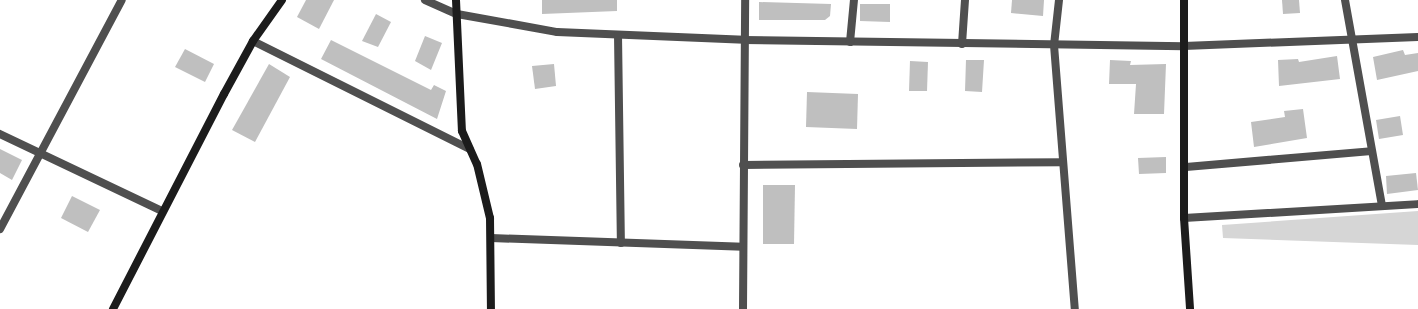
<!DOCTYPE html>
<style>
body{margin:0}
#map{position:relative;width:1418px;height:309px;overflow:hidden;background:#fff;font-family:"PT Sans",sans-serif}
div>[style]{position:absolute}
[style*='--x']{left:calc(var(--x)*1px);top:calc(var(--y)*1px);width:calc(var(--w)*1px);rotate:calc(var(--a)*1deg)}
.green>*{inset:0;background:#d6d6d6}
.building>*{inset:0;background:#bfbfbf}
.street>*{height:8px;margin:-4px;padding:0 4px;transform-origin:4px;border-radius:4px;background:#4f4f4f}
.secondary>*{height:8px;margin:-4px;padding:0 4px;transform-origin:4px;border-radius:4px;background:#1c1c1c}
span{translate:-50% -50%;white-space:nowrap;text-align:center;line-height:1.15;-webkit-text-stroke:4px #fff;paint-order:stroke}
</style>
<div id="map">
<div class="green">
<i style="clip-path:polygon(1418px 211px,1418px 245px,1223px 238px,1222px 225px)"></i>
</div>
<div class="building">
<i style="clip-path:polygon(306px 0,334px 0,319px 29px,297px 17px)"></i>
<i style="clip-path:polygon(542px 0,617px 0,617px 11px,542px 14px)"></i>
<i style="clip-path:polygon(1012px 0,1044px 0,1043px 16px,1011px 13px)"></i>
<i style="clip-path:polygon(1282px 0,1299px 0,1300px 13px,1283px 14px)"></i>
<i style="clip-path:polygon(759px 2px,831px 4px,830px 16px,825px 20px,759px 20px)"></i>
<i style="clip-path:polygon(860px 4px,890px 4px,890px 22px,860px 21px)"></i>
<i style="clip-path:polygon(376px 14px,391px 22px,378px 47px,362px 41px)"></i>
<i style="clip-path:polygon(425px 36px,442px 43px,431px 70px,415px 61px)"></i>
<i style="clip-path:polygon(331px 40px,431px 90px,434px 85px,446px 91px,437px 119px,321px 59px)"></i>
<i style="clip-path:polygon(185px 49px,214px 64px,205px 82px,175px 67px)"></i>
<i style="clip-path:polygon(1403px 50px,1405px 55px,1418px 53px,1418px 71px,1377px 80px,1373px 57px)"></i>
<i style="clip-path:polygon(1337px 56px,1340px 79px,1279px 86px,1278px 60px,1298px 59px,1299px 62px)"></i>
<i style="clip-path:polygon(966px 60px,984px 60px,982px 92px,965px 91px)"></i>
<i style="clip-path:polygon(1110px 60px,1131px 61px,1130px 65px,1166px 64px,1164px 114px,1134px 114px,1136px 84px,1109px 84px)"></i>
<i style="clip-path:polygon(910px 61px,928px 62px,927px 91px,909px 91px)"></i>
<i style="clip-path:polygon(269px 64px,290px 77px,255px 142px,232px 130px)"></i>
<i style="clip-path:polygon(554px 64px,556px 86px,535px 89px,532px 66px)"></i>
<i style="clip-path:polygon(807px 92px,858px 94px,857px 129px,806px 127px)"></i>
<i style="clip-path:polygon(1303px 109px,1307px 138px,1254px 147px,1251px 122px,1285px 117px,1284px 111px)"></i>
<i style="clip-path:polygon(1400px 116px,1403px 135px,1379px 139px,1376px 120px)"></i>
<i style="clip-path:polygon(0 149px,22px 160px,12px 180px,0 173px)"></i>
<i style="clip-path:polygon(1166px 157px,1166px 173px,1139px 174px,1138px 158px)"></i>
<i style="clip-path:polygon(1416px 173px,1418px 190px,1387px 194px,1386px 176px)"></i>
<i style="clip-path:polygon(763px 185px,795px 185px,794px 244px,763px 244px)"></i>
<i style="clip-path:polygon(72px 196px,100px 210px,88px 232px,61px 218px)"></i>
</div>
<div class="street">
<i style="--x:425;--y:0;--w:35;--a:24"></i>
<i style="--x:457;--y:14;--w:102;--a:10.2"></i>
<i style="--x:557;--y:32;--w:187;--a:2.4"></i>
<i style="--x:744;--y:40;--w:440;--a:0.8"></i>
<i style="--x:1184;--y:46;--w:234;--a:-2.2"></i>
<i style="--x:1059;--y:0;--w:45;--a:96.3"></i>
<i style="--x:1054;--y:45;--w:265;--a:85.5"></i>
<i style="--x:1345;--y:0;--w:209;--a:79.8"></i>
<i style="--x:618;--y:35;--w:208;--a:89.2"></i>
<i style="--x:253;--y:41;--w:242;--a:26.5"></i>
<i style="--x:850;--y:42;--w:42;--a:-84.6"></i>
<i style="--x:962;--y:44;--w:44;--a:-86.1"></i>
<i style="--x:0;--y:134;--w:179;--a:25.4"></i>
<i style="--x:743;--y:165;--w:320;--a:-0.5"></i>
<i style="--x:1186;--y:167;--w:186;--a:-4.9"></i>
<i style="--x:1184;--y:218;--w:234;--a:-3.4"></i>
<i style="--x:0;--y:229;--w:259;--a:-62"></i>
<i style="--x:491;--y:238;--w:252;--a:2"></i>
<i style="--x:743;--y:309;--w:309;--a:-89.6"></i>
</div>
<div class="secondary">
<i style="--x:456;--y:0;--w:131;--a:87.4"></i>
<i style="--x:462;--y:131;--w:36;--a:66"></i>
<i style="--x:477;--y:164;--w:56;--a:76.5"></i>
<i style="--x:490;--y:218;--w:91;--a:89.4"></i>
<i style="--x:1184;--y:0;--w:218;--a:90"></i>
<i style="--x:1184;--y:218;--w:91;--a:86.2"></i>
<i style="--x:113;--y:309;--w:242;--a:-62.7"></i>
<i style="--x:224;--y:94;--w:60;--a:-61.3"></i>
<i style="--x:253;--y:41;--w:50;--a:-54.7"></i>
</div>
</div>
